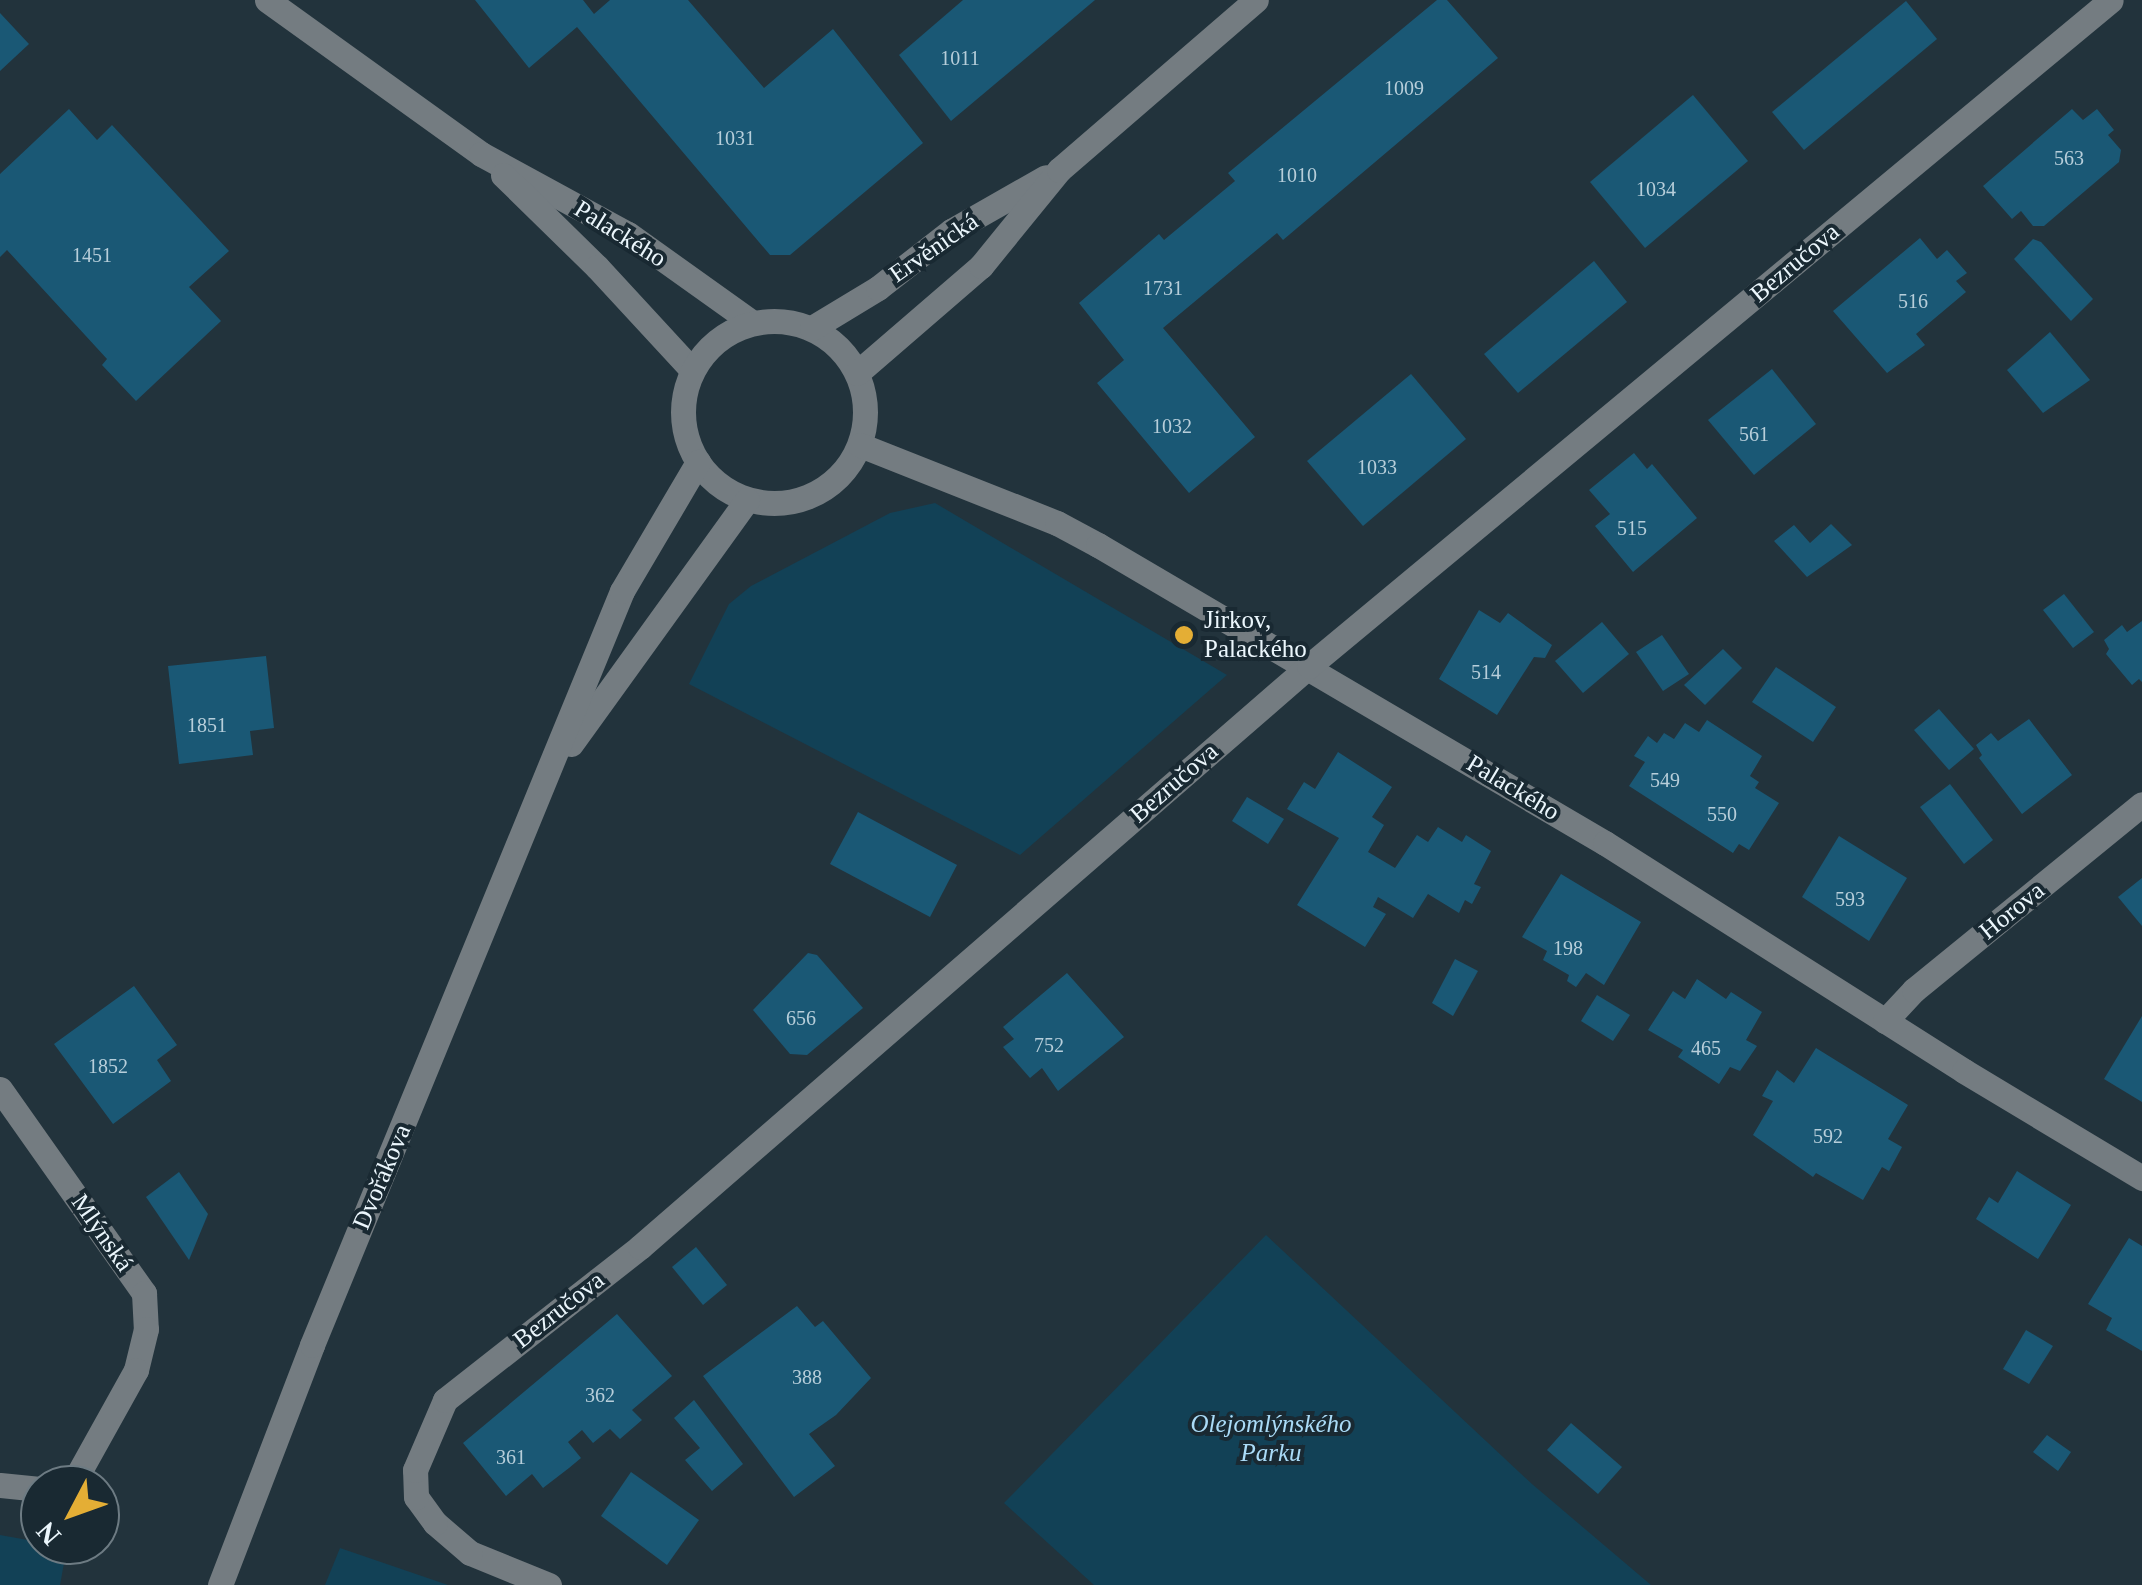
<!DOCTYPE html>
<meta charset="utf-8">
<style>
body{margin:0}
#map{position:relative;width:2142px;height:1585px;overflow:hidden;background:#22333c;font-family:Georgia,serif}
div>[style]{position:absolute}
[style*='--x']{left:calc(var(--x)*1px);top:calc(var(--y)*1px);width:calc(var(--w)*1px);rotate:calc(var(--a)*1deg)}
.green>*{inset:0;background:#124156}
.building>*{inset:0;background:#1a5875}
.minor>*{height:25px;margin:-12.5px;padding:0 12.5px;transform-origin:12.5px;border-radius:12.5px;background:#747c81}
.minor>.ring{margin:-12.5px;padding:0;box-sizing:content-box;background:none;border:25px solid #747c81;border-radius:50%}
.dots>*{width:28px;height:28px;translate:-50% -50%;box-sizing:border-box;border:5px solid #192932;border-radius:50%}
span{translate:-50% -50%;white-space:nowrap;text-align:center;line-height:1.15;-webkit-text-stroke:8px #192932;paint-order:stroke}
.number-label{font-size:20px;color:#b7ceda}
.number-label span{-webkit-text-stroke-width:0}
.street-label{font-size:25px;color:#ebf6fc}
.poi-label{font-size:25px;color:#ebf6fc}
.left{translate:0 -50%;text-align:left}
.park-label{font-size:25px;color:#aadbf7;font-style:italic}
.north{position:absolute;left:20px;top:1465px;width:100px;height:100px;box-sizing:border-box;background:#192932;border:2px solid #6d7b83;border-radius:50%;rotate:229deg;font-size:28px;font-weight:700;line-height:40px;text-align:center;color:#ebf6fc}
.north::after{content:'';display:block;margin:auto;width:35px;height:45px;background:#e4ae35;clip-path:polygon(50% 0,100% 100%,50% 72%,0 100%)}
</style>
<div id="map">
<div class="green">
<i style="clip-path:polygon(935px 503px,1227px 675px,1020px 855px,689px 684px,729px 604px,751px 586px,890px 513px)"></i>
<i style="clip-path:polygon(1266px 1235px,1532px 1484px,1651px 1585px,1094px 1585px,1004px 1503px)"></i>
<i style="clip-path:polygon(0 1535px,67px 1547px,60px 1585px,0 1585px)"></i>
<i style="clip-path:polygon(340px 1548px,448px 1585px,325px 1585px)"></i>
</div>
<div class="building">
<i style="clip-path:polygon(475px 0,583px 0,594px 14px,610px 0,688px 0,764px 88px,833px 29px,923px 143px,790px 255px,770px 255px,577px 27px,529px 68px)"></i>
<i style="clip-path:polygon(963px 0,1095px 0,951px 121px,899px 55px)"></i>
<i style="clip-path:polygon(1437px 0,1447px 0,1498px 58px,1283px 240px,1277px 233px,1163px 328px,1255px 437px,1189px 493px,1097px 383px,1124px 360px,1079px 303px,1159px 234px,1164px 240px,1235px 181px,1228px 173px)"></i>
<i style="clip-path:polygon(1906px 1px,1937px 39px,1804px 150px,1772px 112px)"></i>
<i style="clip-path:polygon(0 13px,29px 44px,0 71px)"></i>
<i style="clip-path:polygon(1693px 95px,1748px 161px,1645px 248px,1590px 182px)"></i>
<i style="clip-path:polygon(69px 109px,97px 140px,112px 125px,229px 251px,189px 287px,221px 321px,136px 401px,102px 365px,107px 359px,7px 250px,0 257px,0 174px)"></i>
<i style="clip-path:polygon(2072px 109px,2083px 120px,2097px 109px,2114px 130px,2108px 135px,2121px 150px,2119px 162px,2044px 226px,2033px 226px,2021px 211px,2012px 219px,1983px 186px)"></i>
<i style="clip-path:polygon(1920px 238px,1937px 259px,1947px 250px,1967px 273px,1956px 281px,1966px 292px,1916px 334px,1925px 345px,1887px 373px,1833px 311px)"></i>
<i style="clip-path:polygon(2033px 239px,2041px 242px,2093px 299px,2071px 321px,2014px 259px)"></i>
<i style="clip-path:polygon(1594px 261px,1627px 302px,1518px 393px,1484px 354px)"></i>
<i style="clip-path:polygon(2050px 332px,2090px 380px,2043px 413px,2007px 370px)"></i>
<i style="clip-path:polygon(1772px 369px,1816px 424px,1754px 475px,1708px 420px)"></i>
<i style="clip-path:polygon(1411px 374px,1466px 439px,1363px 526px,1307px 461px)"></i>
<i style="clip-path:polygon(1634px 453px,1647px 469px,1652px 464px,1697px 518px,1633px 572px,1595px 526px,1610px 514px,1589px 490px)"></i>
<i style="clip-path:polygon(1831px 524px,1852px 545px,1807px 577px,1774px 541px,1794px 525px,1810px 543px)"></i>
<i style="clip-path:polygon(2064px 594px,2094px 632px,2073px 648px,2043px 610px)"></i>
<i style="clip-path:polygon(1479px 610px,1500px 623px,1508px 613px,1552px 645px,1545px 658px,1534px 657px,1497px 715px,1439px 679px)"></i>
<i style="clip-path:polygon(2142px 621px,2142px 682px,2139px 679px,2132px 685px,2106px 654px,2109px 649px,2104px 640px,2122px 625px,2127px 632px)"></i>
<i style="clip-path:polygon(1602px 622px,1629px 654px,1583px 693px,1555px 661px)"></i>
<i style="clip-path:polygon(1662px 635px,1689px 674px,1663px 691px,1636px 652px)"></i>
<i style="clip-path:polygon(1723px 649px,1742px 668px,1705px 705px,1684px 685px)"></i>
<i style="clip-path:polygon(266px 656px,274px 728px,250px 731px,253px 755px,179px 764px,168px 666px)"></i>
<i style="clip-path:polygon(1776px 667px,1836px 707px,1813px 742px,1752px 702px)"></i>
<i style="clip-path:polygon(1939px 709px,1974px 749px,1949px 770px,1914px 730px)"></i>
<i style="clip-path:polygon(2029px 719px,2072px 775px,2022px 814px,1979px 758px,1982px 755px,1976px 745px,1991px 733px,1998px 741px)"></i>
<i style="clip-path:polygon(1707px 720px,1762px 756px,1750px 776px,1759px 782px,1755px 788px,1779px 803px,1749px 850px,1739px 844px,1733px 853px,1629px 786px,1645px 762px,1634px 756px,1648px 736px,1657px 743px,1664px 733px,1674px 739px,1685px 723px,1699px 732px)"></i>
<i style="clip-path:polygon(1338px 752px,1392px 787px,1372px 817px,1384px 825px,1368px 852px,1395px 868px,1417px 835px,1428px 842px,1438px 827px,1462px 842px,1466px 835px,1491px 851px,1474px 884px,1481px 887px,1472px 904px,1465px 900px,1459px 913px,1428px 894px,1413px 918px,1378px 897px,1373px 907px,1386px 914px,1365px 947px,1297px 905px,1339px 838px,1287px 809px,1304px 782px,1315px 789px)"></i>
<i style="clip-path:polygon(1950px 784px,1993px 840px,1964px 864px,1920px 807px)"></i>
<i style="clip-path:polygon(1247px 797px,1284px 819px,1268px 844px,1232px 821px)"></i>
<i style="clip-path:polygon(858px 812px,957px 865px,930px 917px,830px 864px)"></i>
<i style="clip-path:polygon(1839px 836px,1907px 878px,1869px 941px,1802px 897px)"></i>
<i style="clip-path:polygon(1561px 874px,1641px 922px,1604px 985px,1586px 973px,1576px 987px,1567px 981px,1569px 975px,1543px 960px,1547px 951px,1522px 937px)"></i>
<i style="clip-path:polygon(2142px 878px,2142px 926px,2118px 897px)"></i>
<i style="clip-path:polygon(808px 953px,817px 955px,863px 1008px,807px 1055px,790px 1054px,753px 1010px)"></i>
<i style="clip-path:polygon(1455px 959px,1478px 971px,1453px 1016px,1432px 1003px)"></i>
<i style="clip-path:polygon(1067px 973px,1124px 1037px,1058px 1091px,1042px 1068px,1030px 1078px,1003px 1047px,1014px 1039px,1003px 1027px)"></i>
<i style="clip-path:polygon(1697px 979px,1726px 999px,1731px 992px,1762px 1012px,1746px 1040px,1757px 1046px,1740px 1071px,1730px 1067px,1719px 1084px,1678px 1057px,1683px 1050px,1648px 1030px,1673px 991px,1685px 999px)"></i>
<i style="clip-path:polygon(134px 986px,177px 1045px,157px 1060px,171px 1081px,113px 1124px,54px 1044px)"></i>
<i style="clip-path:polygon(1597px 995px,1630px 1015px,1613px 1041px,1581px 1021px)"></i>
<i style="clip-path:polygon(2142px 1016px,2142px 1102px,2104px 1079px)"></i>
<i style="clip-path:polygon(1816px 1048px,1908px 1105px,1888px 1139px,1902px 1147px,1889px 1171px,1882px 1167px,1863px 1200px,1816px 1173px,1813px 1177px,1753px 1135px,1773px 1101px,1762px 1096px,1777px 1070px,1794px 1083px)"></i>
<i style="clip-path:polygon(2017px 1171px,2071px 1205px,2038px 1259px,1976px 1219px,1989px 1197px,1998px 1203px)"></i>
<i style="clip-path:polygon(179px 1172px,208px 1214px,189px 1260px,146px 1197px)"></i>
<i style="clip-path:polygon(2129px 1238px,2142px 1246px,2142px 1351px,2106px 1330px,2112px 1318px,2088px 1304px)"></i>
<i style="clip-path:polygon(696px 1247px,727px 1285px,703px 1305px,672px 1267px)"></i>
<i style="clip-path:polygon(797px 1306px,815px 1327px,823px 1321px,871px 1378px,836px 1415px,809px 1434px,835px 1466px,794px 1497px,703px 1376px)"></i>
<i style="clip-path:polygon(617px 1314px,672px 1376px,632px 1410px,642px 1420px,620px 1439px,610px 1429px,593px 1443px,582px 1430px,568px 1442px,581px 1458px,569px 1468px,543px 1488px,532px 1474px,506px 1496px,463px 1443px)"></i>
<i style="clip-path:polygon(2026px 1330px,2053px 1346px,2029px 1384px,2003px 1369px)"></i>
<i style="clip-path:polygon(694px 1400px,743px 1464px,712px 1491px,685px 1460px,700px 1448px,674px 1418px)"></i>
<i style="clip-path:polygon(1571px 1423px,1622px 1467px,1598px 1494px,1547px 1450px)"></i>
<i style="clip-path:polygon(2047px 1435px,2071px 1452px,2058px 1471px,2033px 1452px)"></i>
<i style="clip-path:polygon(631px 1472px,699px 1520px,667px 1565px,601px 1516px)"></i>
</div>
<div class="minor">
<i style="--x:267;--y:0;--w:264;--a:35.7"></i>
<i style="--x:481;--y:154;--w:167;--a:28.6"></i>
<i style="--x:628;--y:234;--w:153;--a:35.5"></i>
<i style="--x:503;--y:175;--w:132;--a:44.4"></i>
<i style="--x:597;--y:267;--w:140;--a:47.3"></i>
<i class="ring" style="left:683px;top:321px;width:157px;height:157px"></i>
<i style="--x:812;--y:328;--w:77;--a:-31.2"></i>
<i style="--x:878;--y:288;--w:93;--a:-38"></i>
<i style="--x:951;--y:231;--w:109;--a:-29.6"></i>
<i style="--x:857;--y:373;--w:164;--a:-40.8"></i>
<i style="--x:981;--y:266;--w:124;--a:-50.9"></i>
<i style="--x:1059;--y:170;--w:260;--a:-40.8"></i>
<i style="--x:860;--y:445;--w:212;--a:21.6"></i>
<i style="--x:1057;--y:523;--w:47;--a:28.2"></i>
<i style="--x:1098;--y:545;--w:588;--a:30.45"></i>
<i style="--x:1605;--y:843;--w:425;--a:32.4"></i>
<i style="--x:1964;--y:1071;--w:208;--a:31"></i>
<i style="--x:571;--y:744;--w:301;--a:-54.2"></i>
<i style="--x:1885;--y:1021;--w:42;--a:-46.9"></i>
<i style="--x:1914;--y:990;--w:294;--a:-39.2"></i>
<i style="--x:0;--y:1089;--w:250;--a:54.8"></i>
<i style="--x:144;--y:1293;--w:36;--a:87"></i>
<i style="--x:146;--y:1329;--w:42;--a:103.7"></i>
<i style="--x:136;--y:1370;--w:121;--a:119.1"></i>
<i style="--x:77;--y:1476;--w:23;--a:157"></i>
<i style="--x:0;--y:1485;--w:40;--a:5.7"></i>
<i style="--x:220;--y:1585;--w:257;--a:-69"></i>
<i style="--x:312;--y:1345;--w:815;--a:-67.65"></i>
<i style="--x:622;--y:591;--w:150;--a:-59.5"></i>
<i style="--x:549;--y:1585;--w:85;--a:-157.9"></i>
<i style="--x:470;--y:1553;--w:46;--a:-139.4"></i>
<i style="--x:435;--y:1523;--w:32;--a:-126"></i>
<i style="--x:416;--y:1497;--w:27;--a:-92"></i>
<i style="--x:415;--y:1470;--w:76;--a:-66.8"></i>
<i style="--x:445;--y:1400;--w:248;--a:-38.1"></i>
<i style="--x:640;--y:1247;--w:886;--a:-40.97"></i>
<i style="--x:1309;--y:666;--w:1042;--a:-39.71"></i>
</div>
<div class="dots">
<i style="left:1184px;top:635px;background:#e4ae35"></i>
</div>
<div class="number-label">
<span style="left:960px;top:58px">1011</span>
<span style="left:1404px;top:88px">1009</span>
<span style="left:735px;top:138px">1031</span>
<span style="left:2069px;top:158px">563</span>
<span style="left:1297px;top:175px">1010</span>
<span style="left:1656px;top:189px">1034</span>
<span style="left:92px;top:255px">1451</span>
<span style="left:1163px;top:288px">1731</span>
<span style="left:1913px;top:301px">516</span>
<span style="left:1172px;top:426px">1032</span>
<span style="left:1754px;top:434px">561</span>
<span style="left:1377px;top:467px">1033</span>
<span style="left:1632px;top:528px">515</span>
<span style="left:1486px;top:672px">514</span>
<span style="left:207px;top:725px">1851</span>
<span style="left:1665px;top:780px">549</span>
<span style="left:1722px;top:814px">550</span>
<span style="left:1850px;top:899px">593</span>
<span style="left:1568px;top:948px">198</span>
<span style="left:801px;top:1018px">656</span>
<span style="left:1049px;top:1045px">752</span>
<span style="left:1706px;top:1048px">465</span>
<span style="left:108px;top:1066px">1852</span>
<span style="left:1828px;top:1136px">592</span>
<span style="left:807px;top:1377px">388</span>
<span style="left:600px;top:1395px">362</span>
<span style="left:511px;top:1457px">361</span>
</div>
<div class="street-label">
<span style="left:620px;top:234px;rotate:32deg">Palackého</span>
<span style="left:934px;top:248px;rotate:-35deg">Ervěnická</span>
<span style="left:1795px;top:263px;rotate:-40deg">Bezručova</span>
<span style="left:1174px;top:783px;rotate:-41deg">Bezručova</span>
<span style="left:1513px;top:788px;rotate:31deg">Palackého</span>
<span style="left:2012px;top:911px;rotate:-39deg">Horova</span>
<span style="left:382px;top:1177px;rotate:-67deg">Dvořákova</span>
<span style="left:102px;top:1233px;rotate:55deg">Mlýnská</span>
<span style="left:559px;top:1310px;rotate:-38deg">Bezručova</span>
</div>
<div class="poi-label">
<span class="left" style="left:1204px;top:635px">Jirkov,<br>Palackého</span>
</div>
<div class="park-label">
<span style="left:1271px;top:1439px">Olejomlýnského<br>Parku</span>
</div>
<div class="north">N</div>
</div>
